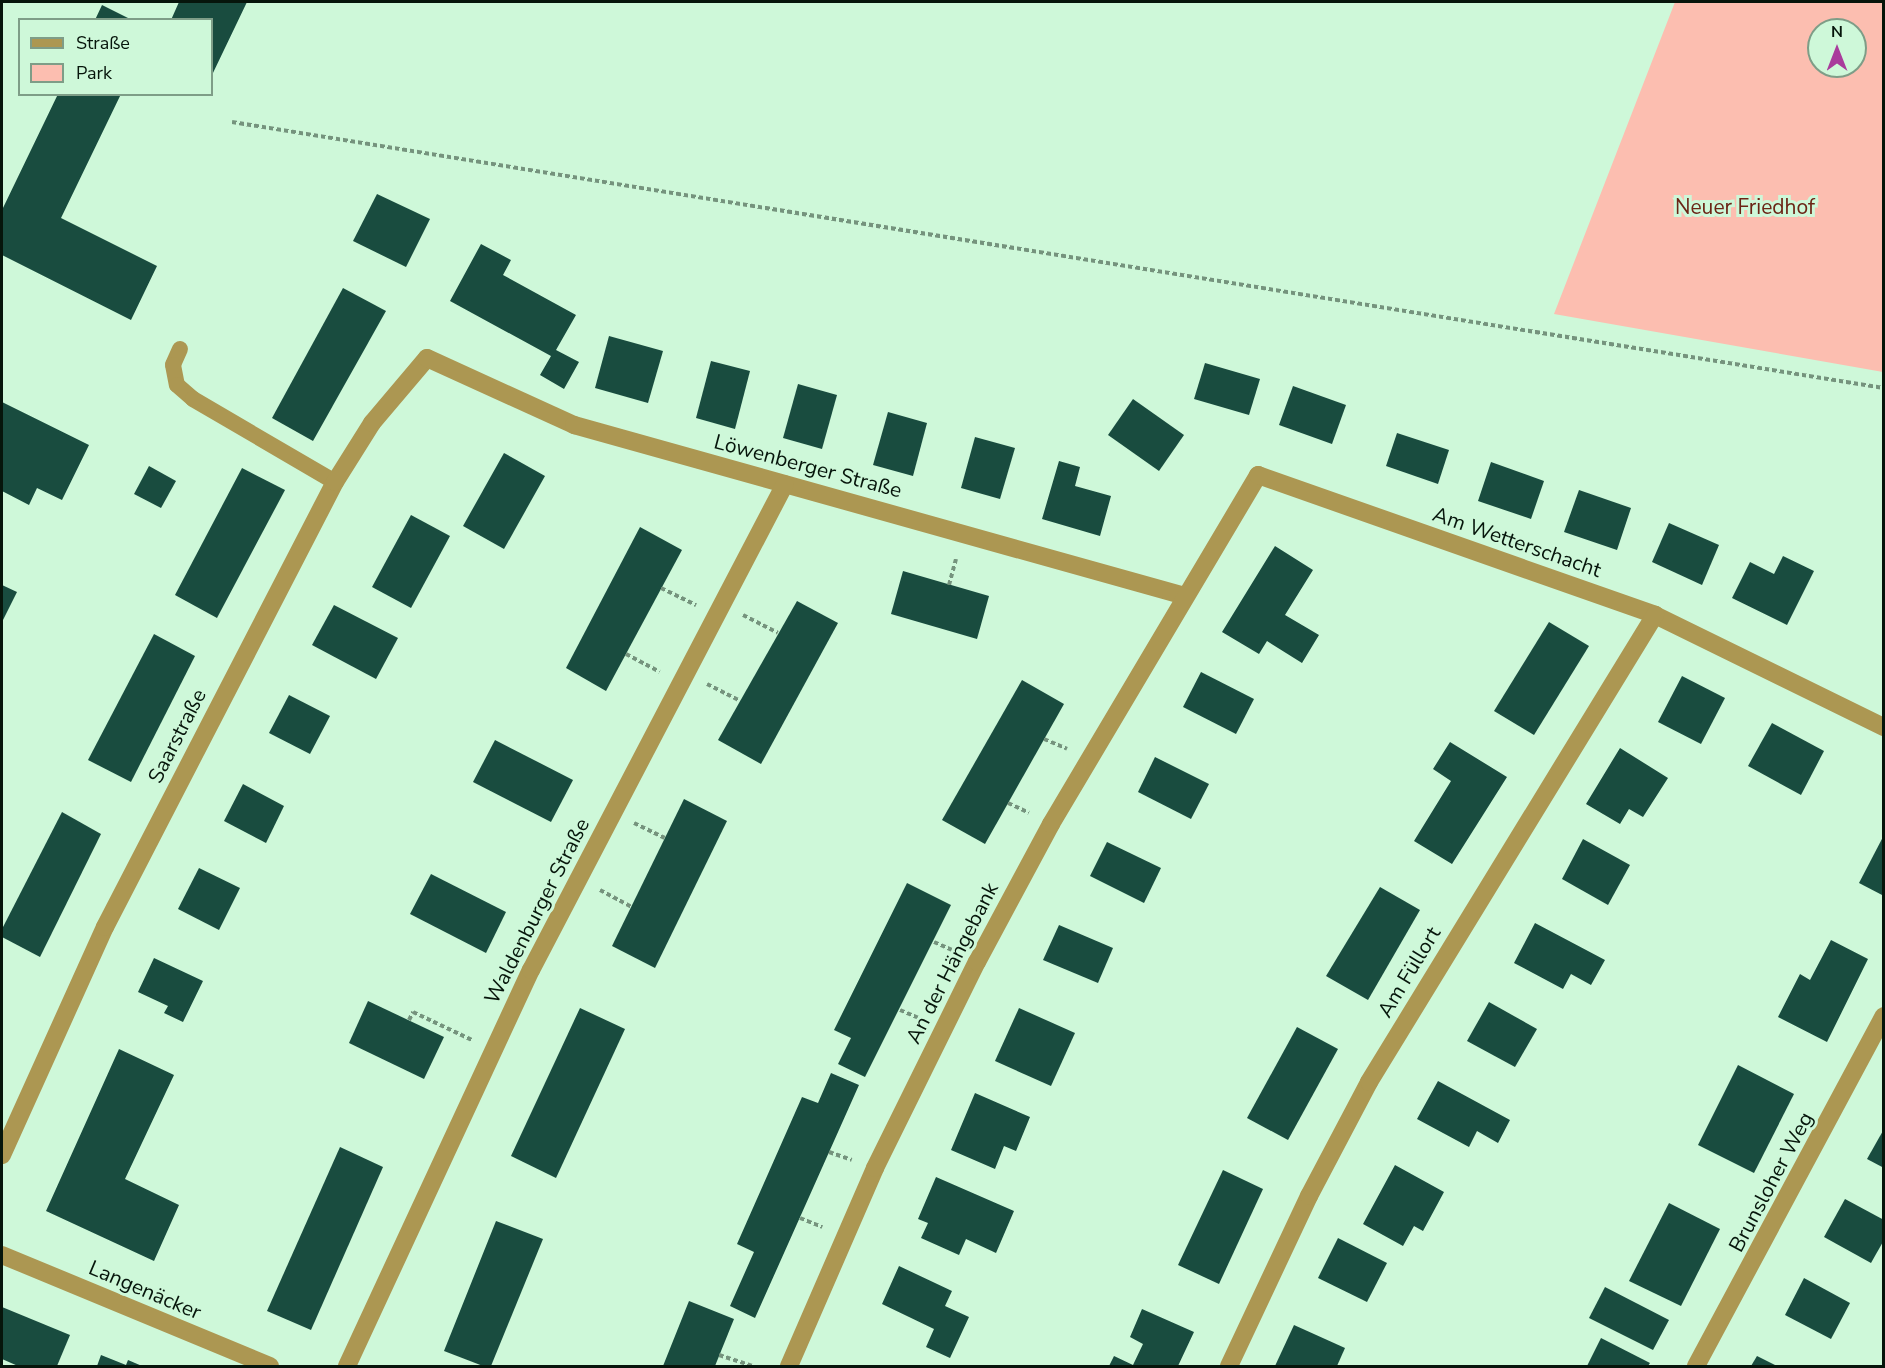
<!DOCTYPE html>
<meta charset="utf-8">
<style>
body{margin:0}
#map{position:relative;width:1885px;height:1368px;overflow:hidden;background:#cef8d9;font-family:"Nunito Sans",sans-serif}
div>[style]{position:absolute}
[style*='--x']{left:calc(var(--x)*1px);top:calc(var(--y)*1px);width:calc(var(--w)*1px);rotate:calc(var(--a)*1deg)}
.green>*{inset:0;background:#fcbeb0}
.building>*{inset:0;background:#194c3f}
.path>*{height:4px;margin-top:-2px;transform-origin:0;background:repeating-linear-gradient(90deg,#75937d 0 4.5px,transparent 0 7.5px)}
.lane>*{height:16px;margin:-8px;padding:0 8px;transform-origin:8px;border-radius:8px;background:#ac9752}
.street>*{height:18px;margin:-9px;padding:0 9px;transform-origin:9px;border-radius:9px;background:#ac9752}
span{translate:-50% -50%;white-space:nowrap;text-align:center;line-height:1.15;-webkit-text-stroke:6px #cef8d9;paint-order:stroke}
.park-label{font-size:21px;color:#6b2415}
.street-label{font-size:21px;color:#06150b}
.frame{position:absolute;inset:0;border:3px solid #06150b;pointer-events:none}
.legend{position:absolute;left:18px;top:18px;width:195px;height:78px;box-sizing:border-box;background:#cef8d9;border:2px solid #7e9d87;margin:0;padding:8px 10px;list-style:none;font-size:18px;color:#06150b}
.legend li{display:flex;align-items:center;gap:12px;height:30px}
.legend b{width:30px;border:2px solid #7e9d87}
.north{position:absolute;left:1807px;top:18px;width:60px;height:60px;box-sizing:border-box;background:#cef8d9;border:2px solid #7e9d87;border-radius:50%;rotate:0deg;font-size:16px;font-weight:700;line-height:24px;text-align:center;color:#06150b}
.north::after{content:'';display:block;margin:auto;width:21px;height:27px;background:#a93c9c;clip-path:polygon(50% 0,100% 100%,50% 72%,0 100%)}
</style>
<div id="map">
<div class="green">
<i style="clip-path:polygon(evenodd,1675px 2px,1883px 2px,1883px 372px,1554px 314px,1675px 2px,1819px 30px,1855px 30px,1855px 66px,1819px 66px,1819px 30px)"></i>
</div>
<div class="building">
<i style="clip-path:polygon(179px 2px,247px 2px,212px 75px,212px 20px,171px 20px)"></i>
<i style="clip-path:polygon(102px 5px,132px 20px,95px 20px)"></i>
<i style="clip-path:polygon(58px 94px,121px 94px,61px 218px,157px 266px,131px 320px,2px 255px,2px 210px)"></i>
<i style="clip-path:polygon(377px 194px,430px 219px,406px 267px,353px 241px)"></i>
<i style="clip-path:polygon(481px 244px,511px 260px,503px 275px,576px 315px,556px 350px,579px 362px,564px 389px,540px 375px,551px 356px,450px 301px)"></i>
<i style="clip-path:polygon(343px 288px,386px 311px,313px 441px,272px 418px)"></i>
<i style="clip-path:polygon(609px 336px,663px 351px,648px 403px,595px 388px)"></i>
<i style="clip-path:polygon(711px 361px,750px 371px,735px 429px,696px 418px)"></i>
<i style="clip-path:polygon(1205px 363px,1260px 379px,1249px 415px,1194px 399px)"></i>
<i style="clip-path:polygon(798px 384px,837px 395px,822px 449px,783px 438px)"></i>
<i style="clip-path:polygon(1293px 386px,1346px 405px,1332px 444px,1279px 425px)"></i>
<i style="clip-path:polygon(1133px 399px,1184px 435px,1159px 471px,1108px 435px)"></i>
<i style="clip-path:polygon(2px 402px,89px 445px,62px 500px,37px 488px,29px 505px,2px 491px)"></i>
<i style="clip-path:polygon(888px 412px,927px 423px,913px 476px,873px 465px)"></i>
<i style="clip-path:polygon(1397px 433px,1449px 450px,1438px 484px,1386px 466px)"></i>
<i style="clip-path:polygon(975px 437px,1015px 448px,1000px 499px,961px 488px)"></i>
<i style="clip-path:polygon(504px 453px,545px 476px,504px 549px,463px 526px)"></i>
<i style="clip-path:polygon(1059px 461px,1080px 467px,1075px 486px,1111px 496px,1100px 536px,1042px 519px)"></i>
<i style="clip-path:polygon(1491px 462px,1544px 481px,1531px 519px,1478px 501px)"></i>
<i style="clip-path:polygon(149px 466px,176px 481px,161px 508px,134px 494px)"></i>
<i style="clip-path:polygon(242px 468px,285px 490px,217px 618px,175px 595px)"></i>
<i style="clip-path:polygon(1579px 490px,1631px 508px,1617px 550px,1564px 532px)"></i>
<i style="clip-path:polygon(411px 515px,450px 536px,411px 608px,372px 587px)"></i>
<i style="clip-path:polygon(1669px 523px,1719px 545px,1702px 585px,1652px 562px)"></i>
<i style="clip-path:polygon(640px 527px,682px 550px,606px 691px,566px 668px)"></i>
<i style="clip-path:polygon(1275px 546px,1313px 570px,1285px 615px,1319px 635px,1302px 663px,1267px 641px,1259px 654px,1222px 632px)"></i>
<i style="clip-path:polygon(1783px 556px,1814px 571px,1787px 625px,1732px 598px,1750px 562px,1774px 574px)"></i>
<i style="clip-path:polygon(903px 571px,989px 596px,977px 639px,891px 614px)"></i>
<i style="clip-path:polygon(2px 585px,17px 592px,2px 622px)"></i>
<i style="clip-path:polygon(797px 601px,838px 623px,761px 764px,718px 740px)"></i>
<i style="clip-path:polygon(334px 605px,398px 638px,376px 679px,312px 645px)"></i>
<i style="clip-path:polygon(1549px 622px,1589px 646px,1534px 735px,1494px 711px)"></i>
<i style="clip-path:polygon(154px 634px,195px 656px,131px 782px,88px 760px)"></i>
<i style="clip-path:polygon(1201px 672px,1254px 699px,1236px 734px,1183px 707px)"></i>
<i style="clip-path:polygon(1682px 676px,1725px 698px,1701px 744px,1658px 722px)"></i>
<i style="clip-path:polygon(1022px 680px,1064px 704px,985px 844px,942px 820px)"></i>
<i style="clip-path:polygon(289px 695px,330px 716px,310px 754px,269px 733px)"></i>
<i style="clip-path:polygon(1772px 723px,1824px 751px,1801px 795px,1748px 766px)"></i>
<i style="clip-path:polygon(495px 740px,573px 780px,551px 822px,473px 782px)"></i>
<i style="clip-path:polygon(1450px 742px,1507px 777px,1452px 864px,1414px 841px,1451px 781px,1433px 769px)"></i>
<i style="clip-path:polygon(1620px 748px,1668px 778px,1643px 817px,1629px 809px,1620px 824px,1586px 804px)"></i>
<i style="clip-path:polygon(1155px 757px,1209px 784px,1191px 819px,1138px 792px)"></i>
<i style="clip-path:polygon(243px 784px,284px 806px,266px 843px,224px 821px)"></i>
<i style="clip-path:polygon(684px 799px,727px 821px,655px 968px,612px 946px)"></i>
<i style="clip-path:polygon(62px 812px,101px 834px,40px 957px,2px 937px,2px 929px)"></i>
<i style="clip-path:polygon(1884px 835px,1884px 896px,1859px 883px)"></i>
<i style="clip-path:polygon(1583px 839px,1630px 865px,1608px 905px,1562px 879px)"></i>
<i style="clip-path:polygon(1107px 842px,1161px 868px,1144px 903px,1090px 876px)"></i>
<i style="clip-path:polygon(199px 868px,240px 888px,219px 930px,178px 909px)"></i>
<i style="clip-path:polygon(431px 874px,506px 912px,486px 953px,410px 914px)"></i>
<i style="clip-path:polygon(907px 883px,951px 905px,865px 1077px,838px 1064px,851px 1038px,834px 1030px)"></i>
<i style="clip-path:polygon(1380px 887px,1420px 910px,1368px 1000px,1326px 976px)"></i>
<i style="clip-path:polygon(1535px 923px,1605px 960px,1591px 985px,1571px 974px,1563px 989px,1514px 963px)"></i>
<i style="clip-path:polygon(1059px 925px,1113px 948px,1098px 983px,1043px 960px)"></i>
<i style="clip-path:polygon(1831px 940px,1868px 959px,1827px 1042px,1778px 1017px,1800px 974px,1810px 980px)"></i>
<i style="clip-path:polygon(154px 958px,203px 981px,183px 1022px,164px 1013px,168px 1006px,138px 992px)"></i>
<i style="clip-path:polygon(368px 1001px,444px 1037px,424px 1079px,349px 1043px)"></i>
<i style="clip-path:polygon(1489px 1002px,1537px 1029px,1515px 1067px,1467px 1041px)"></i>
<i style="clip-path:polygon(580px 1008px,625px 1029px,556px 1178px,511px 1156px)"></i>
<i style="clip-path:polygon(1019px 1008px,1075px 1033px,1051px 1086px,995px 1061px)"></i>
<i style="clip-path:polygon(1297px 1027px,1338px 1049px,1288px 1140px,1247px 1118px)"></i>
<i style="clip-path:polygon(119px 1049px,174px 1075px,125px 1179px,179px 1205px,154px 1261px,46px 1211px)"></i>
<i style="clip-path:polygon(1738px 1065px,1794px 1094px,1754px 1173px,1698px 1145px)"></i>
<i style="clip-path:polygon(831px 1073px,859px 1085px,755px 1318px,730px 1306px,754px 1252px,737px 1244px,802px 1097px,818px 1103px)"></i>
<i style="clip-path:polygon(1438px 1081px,1510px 1120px,1498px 1143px,1477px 1131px,1469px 1147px,1417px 1119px)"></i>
<i style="clip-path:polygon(975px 1093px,1030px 1117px,1016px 1151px,1004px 1146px,995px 1169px,951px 1150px)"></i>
<i style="clip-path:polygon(1884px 1129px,1884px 1168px,1867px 1159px)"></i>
<i style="clip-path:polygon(340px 1147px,383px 1167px,311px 1330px,267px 1311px)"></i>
<i style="clip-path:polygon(1395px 1165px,1444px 1192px,1423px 1231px,1414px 1226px,1403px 1246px,1363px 1224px)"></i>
<i style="clip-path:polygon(1223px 1170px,1263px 1189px,1219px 1284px,1178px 1265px)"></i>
<i style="clip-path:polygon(936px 1177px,1014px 1211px,996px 1253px,966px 1239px,959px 1255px,921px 1238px,928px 1223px,918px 1219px)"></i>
<i style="clip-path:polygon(1845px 1199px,1884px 1220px,1884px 1240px,1871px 1263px,1824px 1237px)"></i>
<i style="clip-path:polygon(1669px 1203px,1720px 1229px,1681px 1306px,1629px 1281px)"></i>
<i style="clip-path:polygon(496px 1221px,543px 1239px,491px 1366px,483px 1366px,444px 1351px)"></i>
<i style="clip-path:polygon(1338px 1238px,1387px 1263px,1367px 1302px,1318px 1278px)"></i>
<i style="clip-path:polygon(899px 1266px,952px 1291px,945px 1306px,969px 1317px,950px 1358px,926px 1347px,934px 1329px,882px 1304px)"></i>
<i style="clip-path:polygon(1804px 1278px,1850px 1303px,1831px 1339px,1785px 1315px)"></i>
<i style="clip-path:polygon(1605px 1287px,1669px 1320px,1653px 1350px,1589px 1318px)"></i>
<i style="clip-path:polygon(689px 1301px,734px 1319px,715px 1366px,663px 1366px)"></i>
<i style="clip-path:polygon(2px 1307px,70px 1335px,57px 1366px,18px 1366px,2px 1359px)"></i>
<i style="clip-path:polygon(1142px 1309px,1194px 1332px,1178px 1366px,1109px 1366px,1114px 1356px,1133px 1365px,1143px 1344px,1130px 1337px)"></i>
<i style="clip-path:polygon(1294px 1325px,1345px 1348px,1337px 1366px,1275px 1366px)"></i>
<i style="clip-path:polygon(1601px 1338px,1650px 1363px,1648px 1366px,1587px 1366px)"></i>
<i style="clip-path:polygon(101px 1355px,126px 1365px,128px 1360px,142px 1366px,97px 1366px)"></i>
<i style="clip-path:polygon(1757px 1356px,1777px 1366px,1751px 1366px)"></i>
</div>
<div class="path">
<i style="--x:232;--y:122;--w:1673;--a:9.15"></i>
<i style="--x:949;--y:585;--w:27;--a:-75"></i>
<i style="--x:661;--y:588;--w:39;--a:26"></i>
<i style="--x:743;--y:615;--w:39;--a:27"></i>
<i style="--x:626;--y:654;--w:38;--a:28"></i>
<i style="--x:707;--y:684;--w:37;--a:27"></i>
<i style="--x:1044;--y:739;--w:25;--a:23"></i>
<i style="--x:1008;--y:803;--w:23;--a:25"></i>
<i style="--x:634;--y:823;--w:34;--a:26"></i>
<i style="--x:600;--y:890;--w:36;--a:28"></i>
<i style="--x:934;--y:942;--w:22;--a:24"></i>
<i style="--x:900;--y:1010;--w:25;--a:23"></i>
<i style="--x:409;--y:1020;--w:9;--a:-63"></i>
<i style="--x:413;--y:1012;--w:65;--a:25.4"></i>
<i style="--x:829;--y:1152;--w:24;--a:19"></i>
<i style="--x:800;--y:1218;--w:24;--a:22"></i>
<i style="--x:719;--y:1355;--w:35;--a:18"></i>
</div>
<div class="lane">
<i style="--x:180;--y:349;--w:17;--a:114"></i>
<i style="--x:173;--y:365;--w:20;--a:79"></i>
<i style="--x:177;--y:385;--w:21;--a:41"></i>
<i style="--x:193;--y:399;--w:164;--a:30.3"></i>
</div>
<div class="street">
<i style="--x:2;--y:1155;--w:250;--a:-65.7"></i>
<i style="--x:105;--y:927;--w:501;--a:-62.67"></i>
<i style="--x:335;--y:482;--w:70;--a:-57.9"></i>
<i style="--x:372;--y:423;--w:85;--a:-49.8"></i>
<i style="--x:427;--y:358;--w:162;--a:24.5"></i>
<i style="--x:574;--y:425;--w:634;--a:15.64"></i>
<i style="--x:2;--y:1255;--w:290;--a:22.5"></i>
<i style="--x:347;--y:1366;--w:437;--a:-65.1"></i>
<i style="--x:531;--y:970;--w:548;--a:-62.41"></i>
<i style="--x:789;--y:1366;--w:216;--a:-66.5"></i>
<i style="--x:875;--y:1168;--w:230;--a:-63.7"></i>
<i style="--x:977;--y:962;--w:157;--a:-61.8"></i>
<i style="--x:1051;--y:824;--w:406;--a:-59.3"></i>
<i style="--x:1258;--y:475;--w:421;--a:19.4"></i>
<i style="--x:1655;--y:615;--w:255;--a:26.1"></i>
<i style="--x:1229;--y:1366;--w:188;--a:-64.8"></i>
<i style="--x:1309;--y:1196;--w:129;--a:-62.2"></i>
<i style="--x:1369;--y:1082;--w:548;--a:-58.52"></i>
<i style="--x:1696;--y:1366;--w:397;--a:-61.8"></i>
</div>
<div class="park-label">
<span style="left:1745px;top:207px">Neuer Friedhof</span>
</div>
<div class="street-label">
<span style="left:808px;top:466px;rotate:15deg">Löwenberger Straße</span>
<span style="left:1517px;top:542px;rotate:19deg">Am Wetterschacht</span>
<span style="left:177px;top:736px;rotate:-63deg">Saarstraße</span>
<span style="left:537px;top:911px;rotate:-63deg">Waldenburger Straße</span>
<span style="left:952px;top:963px;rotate:-63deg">An der Hängebank</span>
<span style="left:1409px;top:972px;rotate:-59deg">Am Füllort</span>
<span style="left:1771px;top:1182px;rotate:-62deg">Brunsloher Weg</span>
<span style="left:145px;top:1290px;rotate:23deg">Langenäcker</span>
</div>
<div class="frame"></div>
<ul class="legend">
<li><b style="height:8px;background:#ac9752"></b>Straße</li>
<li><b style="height:16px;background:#fcbeb0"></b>Park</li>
</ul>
<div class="north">N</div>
</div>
